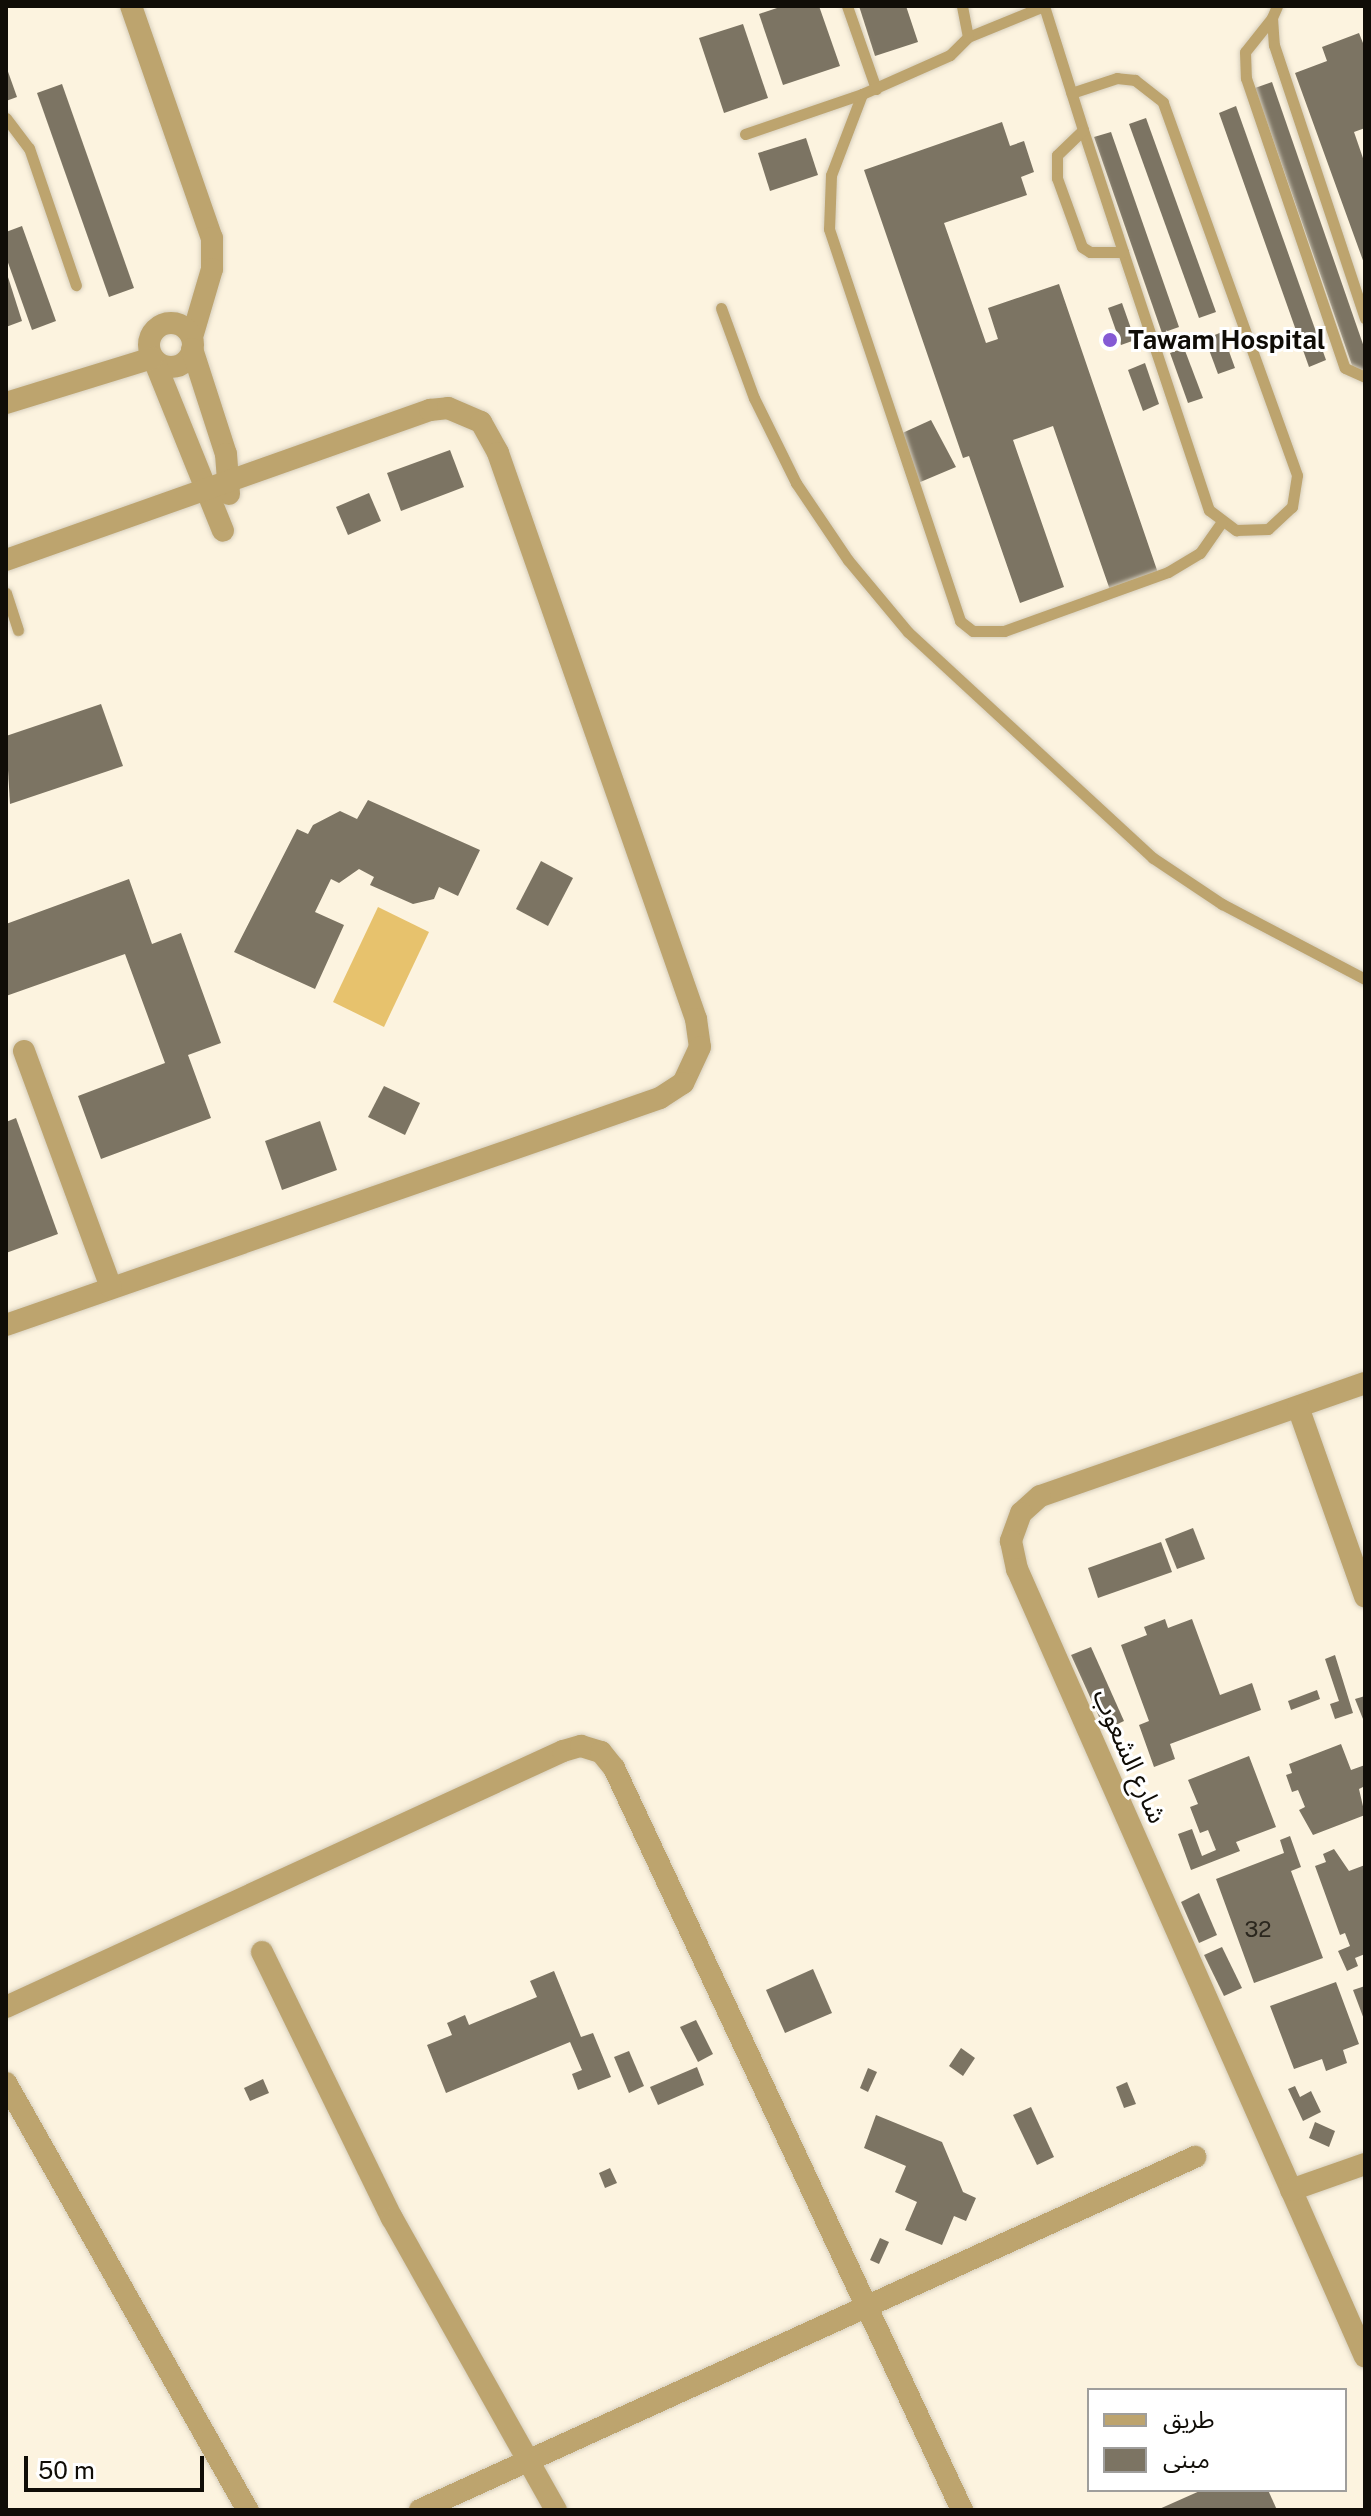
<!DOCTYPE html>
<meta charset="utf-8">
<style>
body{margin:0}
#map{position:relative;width:1371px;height:2516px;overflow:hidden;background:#fcf3df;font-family:"Public Sans","Noto Sans Arabic",sans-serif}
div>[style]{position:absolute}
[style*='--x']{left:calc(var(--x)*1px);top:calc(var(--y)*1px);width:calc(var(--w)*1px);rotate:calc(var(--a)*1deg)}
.water>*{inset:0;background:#e7c26d}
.building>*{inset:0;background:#7c7463}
.roads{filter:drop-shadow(0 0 2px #d6cebc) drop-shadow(0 0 2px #d6cebc)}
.service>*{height:11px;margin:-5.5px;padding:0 5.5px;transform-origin:5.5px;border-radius:5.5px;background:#bda46e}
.minor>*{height:22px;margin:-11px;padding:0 11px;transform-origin:11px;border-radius:11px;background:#bda46e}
.minor>.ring{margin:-11px;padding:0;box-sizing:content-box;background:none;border:22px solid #bda46e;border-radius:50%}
.dots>*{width:22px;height:22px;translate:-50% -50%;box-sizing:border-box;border:4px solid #fff;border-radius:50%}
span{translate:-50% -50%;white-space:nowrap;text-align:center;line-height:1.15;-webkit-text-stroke:6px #fff;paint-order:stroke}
.number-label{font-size:22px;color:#2b271e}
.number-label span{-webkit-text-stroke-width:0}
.poi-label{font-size:26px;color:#100d07;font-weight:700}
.left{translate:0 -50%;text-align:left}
.street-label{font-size:26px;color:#100d07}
.frame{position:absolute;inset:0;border:8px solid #100d07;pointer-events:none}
.legend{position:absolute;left:1087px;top:2388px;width:260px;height:104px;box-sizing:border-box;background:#fff;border:2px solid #9f9e9c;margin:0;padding:10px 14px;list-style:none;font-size:24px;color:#100d07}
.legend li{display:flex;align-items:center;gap:16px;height:40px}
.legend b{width:40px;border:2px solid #9f9e9c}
.scale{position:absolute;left:24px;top:2456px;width:180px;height:36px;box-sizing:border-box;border:4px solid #100d07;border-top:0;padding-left:10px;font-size:24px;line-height:28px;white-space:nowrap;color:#100d07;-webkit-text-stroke:6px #fff;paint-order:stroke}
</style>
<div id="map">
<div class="water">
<i style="clip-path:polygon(378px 907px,429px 932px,384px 1027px,333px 1002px)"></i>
</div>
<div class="building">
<i style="clip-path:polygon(783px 6px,819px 6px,840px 66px,783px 85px,759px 14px)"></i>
<i style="clip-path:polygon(859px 6px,906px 6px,918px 42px,875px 56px)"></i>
<i style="clip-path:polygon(743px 24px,768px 98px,724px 113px,699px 38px)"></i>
<i style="clip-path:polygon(1359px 33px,1365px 48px,1365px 128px,1354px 132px,1365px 164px,1365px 266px,1295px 73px,1327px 61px,1322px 47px)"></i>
<i style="clip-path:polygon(6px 66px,17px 97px,6px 101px)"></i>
<i style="clip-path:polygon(1272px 82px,1365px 350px,1365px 370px,1355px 374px,1255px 88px)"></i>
<i style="clip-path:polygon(62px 84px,134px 288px,109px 297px,37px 93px)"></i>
<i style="clip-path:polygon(1236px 106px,1326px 360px,1309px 367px,1219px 113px)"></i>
<i style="clip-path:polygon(1146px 118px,1216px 312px,1199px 318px,1129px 124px)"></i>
<i style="clip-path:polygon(1002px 122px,1010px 146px,1024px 141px,1034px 172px,1021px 177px,1027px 195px,944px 223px,986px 343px,998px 339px,988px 308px,1059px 284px,1158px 573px,1110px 590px,1053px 426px,1013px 440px,1064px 587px,1020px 603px,969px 456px,963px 458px,864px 170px)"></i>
<i style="clip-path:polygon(1111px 132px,1179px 327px,1162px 333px,1094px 137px)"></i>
<i style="clip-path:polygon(806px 138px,818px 175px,770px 191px,758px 153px)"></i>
<i style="clip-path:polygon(22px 226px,56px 321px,32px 330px,6px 257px,6px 232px)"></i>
<i style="clip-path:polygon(7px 274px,22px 321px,6px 327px,6px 275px)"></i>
<i style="clip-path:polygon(1122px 303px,1135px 340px,1121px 345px,1108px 308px)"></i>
<i style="clip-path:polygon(1222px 332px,1235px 368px,1218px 374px,1205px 339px)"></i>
<i style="clip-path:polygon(1184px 348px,1203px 398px,1188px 403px,1170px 353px)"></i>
<i style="clip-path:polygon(1145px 363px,1159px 404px,1143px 411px,1128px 370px)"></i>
<i style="clip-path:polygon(931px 420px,956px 467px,918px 483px,898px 435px)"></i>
<i style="clip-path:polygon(450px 450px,464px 487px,401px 511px,387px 473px)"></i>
<i style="clip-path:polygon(369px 493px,381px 521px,348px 535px,336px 507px)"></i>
<i style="clip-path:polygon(101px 704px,123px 766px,10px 804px,6px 736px)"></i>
<i style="clip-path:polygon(368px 800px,480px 850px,458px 896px,439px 887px,434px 899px,413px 904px,370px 885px,374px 877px,359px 869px,339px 883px,331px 879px,315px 912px,344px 925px,315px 989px,234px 952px,297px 829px,308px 834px,313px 825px,340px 811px,357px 819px)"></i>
<i style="clip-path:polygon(541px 861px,573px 878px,548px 926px,516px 909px)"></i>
<i style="clip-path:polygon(129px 879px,152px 944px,181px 933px,221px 1043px,188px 1055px,211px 1118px,101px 1159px,78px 1096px,165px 1063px,125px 954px,6px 996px,6px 924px)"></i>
<i style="clip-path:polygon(384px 1086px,420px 1103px,405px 1135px,368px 1117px)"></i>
<i style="clip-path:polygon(16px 1118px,58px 1234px,6px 1253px,6px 1122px)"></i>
<i style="clip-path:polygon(320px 1121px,337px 1170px,282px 1190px,265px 1141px)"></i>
<i style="clip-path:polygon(1193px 1528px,1205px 1559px,1177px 1569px,1165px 1539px)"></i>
<i style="clip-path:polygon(1161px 1542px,1172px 1572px,1098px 1598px,1088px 1568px)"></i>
<i style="clip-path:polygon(1165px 1619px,1168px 1628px,1192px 1619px,1220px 1695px,1252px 1683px,1261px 1710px,1170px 1744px,1175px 1759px,1154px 1767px,1139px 1725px,1149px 1721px,1121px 1645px,1147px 1635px,1144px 1627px)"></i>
<i style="clip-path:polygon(1091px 1647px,1124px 1721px,1105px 1730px,1071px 1655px)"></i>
<i style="clip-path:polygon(1335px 1655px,1353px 1713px,1335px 1719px,1330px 1704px,1339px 1701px,1325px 1659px)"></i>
<i style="clip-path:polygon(1317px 1690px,1320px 1699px,1291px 1710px,1288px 1701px)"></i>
<i style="clip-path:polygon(1365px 1696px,1365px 1724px,1355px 1699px)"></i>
<i style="clip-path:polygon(1341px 1744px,1351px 1770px,1365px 1765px,1365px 1786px,1359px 1789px,1365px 1815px,1313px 1835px,1299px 1810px,1305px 1807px,1298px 1790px,1292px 1792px,1286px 1775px,1292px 1773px,1289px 1764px)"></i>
<i style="clip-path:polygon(1249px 1756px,1276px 1827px,1236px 1842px,1240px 1851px,1191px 1870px,1178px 1834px,1192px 1829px,1202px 1856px,1216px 1850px,1208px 1830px,1200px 1833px,1190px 1807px,1198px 1804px,1188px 1780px)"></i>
<i style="clip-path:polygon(1290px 1836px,1301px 1867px,1291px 1871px,1323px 1958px,1254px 1983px,1216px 1879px,1284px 1853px,1280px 1840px)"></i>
<i style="clip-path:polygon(1334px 1849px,1349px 1871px,1365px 1865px,1365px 1954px,1355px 1958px,1358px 1966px,1347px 1971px,1338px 1951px,1350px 1946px,1345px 1933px,1340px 1935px,1315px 1866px,1326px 1862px,1323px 1854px)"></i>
<i style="clip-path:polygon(1199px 1893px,1217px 1935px,1199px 1943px,1181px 1902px)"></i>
<i style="clip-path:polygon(1222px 1947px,1242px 1988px,1224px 1996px,1204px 1955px)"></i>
<i style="clip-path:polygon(813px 1969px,832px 2013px,785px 2033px,766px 1990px)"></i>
<i style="clip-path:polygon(554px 1971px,581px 2037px,593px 2033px,611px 2077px,578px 2090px,572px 2074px,582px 2070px,570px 2042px,446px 2093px,427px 2045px,452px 2035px,447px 2023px,465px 2015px,469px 2025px,537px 1997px,530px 1981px)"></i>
<i style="clip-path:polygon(1336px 1982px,1359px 2044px,1343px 2050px,1347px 2063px,1326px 2071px,1322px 2059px,1294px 2069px,1270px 2006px)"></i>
<i style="clip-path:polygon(1365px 1986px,1365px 2022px,1353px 1990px)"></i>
<i style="clip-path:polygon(696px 2020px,713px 2054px,698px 2062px,680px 2027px)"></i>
<i style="clip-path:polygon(961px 2048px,975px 2058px,963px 2076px,949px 2066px)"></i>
<i style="clip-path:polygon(629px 2051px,644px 2086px,629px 2093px,614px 2057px)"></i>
<i style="clip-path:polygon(697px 2067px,704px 2085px,658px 2105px,650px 2087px)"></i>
<i style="clip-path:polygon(868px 2068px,877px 2072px,868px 2092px,860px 2088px)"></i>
<i style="clip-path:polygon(263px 2079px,269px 2093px,250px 2101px,244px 2088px)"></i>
<i style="clip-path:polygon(1127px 2082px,1136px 2104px,1124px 2108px,1116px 2087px)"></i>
<i style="clip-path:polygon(1295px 2086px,1300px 2097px,1311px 2091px,1321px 2112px,1303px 2121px,1288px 2089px)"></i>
<i style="clip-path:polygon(1031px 2107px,1054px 2157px,1037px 2165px,1013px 2115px)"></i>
<i style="clip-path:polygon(876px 2115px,942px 2142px,963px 2192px,976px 2198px,966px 2221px,954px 2216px,942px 2245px,905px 2230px,917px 2202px,895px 2192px,906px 2166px,864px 2148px)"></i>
<i style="clip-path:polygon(1315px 2122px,1335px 2131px,1329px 2147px,1309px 2138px)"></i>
<i style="clip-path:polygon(610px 2168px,617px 2183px,605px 2188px,599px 2173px)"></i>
<i style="clip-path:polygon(880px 2238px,889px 2242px,879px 2264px,870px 2260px)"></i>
<i style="clip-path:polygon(1202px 2490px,1268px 2490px,1277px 2510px,1157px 2510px)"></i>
</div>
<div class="roads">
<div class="service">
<i style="--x:847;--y:6;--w:88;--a:70.7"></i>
<i style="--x:1277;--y:6;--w:13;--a:113"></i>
<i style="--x:1272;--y:18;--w:27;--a:86"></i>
<i style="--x:1274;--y:45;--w:288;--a:71.6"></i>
<i style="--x:1272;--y:18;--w:43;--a:128.5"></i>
<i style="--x:1245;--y:52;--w:26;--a:88"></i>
<i style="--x:1246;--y:78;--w:306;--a:71.2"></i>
<i style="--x:1345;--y:368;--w:22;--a:24"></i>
<i style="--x:968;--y:37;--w:82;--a:-22.2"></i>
<i style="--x:1044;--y:6;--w:130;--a:72.5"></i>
<i style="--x:1083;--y:130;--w:128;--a:71.8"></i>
<i style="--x:1123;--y:252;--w:272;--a:71.6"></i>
<i style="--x:1209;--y:510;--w:34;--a:37"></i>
<i style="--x:1236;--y:530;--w:32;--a:-2"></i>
<i style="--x:1268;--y:529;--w:33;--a:-43"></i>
<i style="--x:1292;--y:507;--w:32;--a:-81"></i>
<i style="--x:1297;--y:475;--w:396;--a:-109.8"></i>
<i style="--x:1163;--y:102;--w:36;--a:-142"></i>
<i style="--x:1135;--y:80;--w:18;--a:-174"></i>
<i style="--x:1117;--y:78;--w:48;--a:161.9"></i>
<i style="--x:862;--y:94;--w:87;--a:110.9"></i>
<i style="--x:831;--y:175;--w:54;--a:92.1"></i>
<i style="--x:829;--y:229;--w:413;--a:71.5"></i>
<i style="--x:960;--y:621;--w:16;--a:38"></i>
<i style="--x:973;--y:631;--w:31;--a:0"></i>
<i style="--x:1004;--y:631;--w:174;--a:-19.8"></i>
<i style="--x:1168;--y:572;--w:37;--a:-31"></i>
<i style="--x:1200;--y:553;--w:37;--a:-55"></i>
<i style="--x:6;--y:118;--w:38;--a:53"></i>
<i style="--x:29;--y:148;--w:145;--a:71.1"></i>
<i style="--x:1083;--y:130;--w:36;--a:136"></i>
<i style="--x:1057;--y:155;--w:23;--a:90"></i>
<i style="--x:1057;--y:178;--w:73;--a:70.1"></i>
<i style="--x:1082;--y:247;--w:9;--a:32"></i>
<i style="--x:1090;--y:252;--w:33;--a:0"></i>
<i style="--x:745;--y:134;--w:124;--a:-18.9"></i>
<i style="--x:862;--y:94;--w:96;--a:-23.9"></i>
<i style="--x:950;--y:55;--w:25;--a:-45"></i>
<i style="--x:968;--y:37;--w:32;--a:-101"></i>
<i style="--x:721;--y:308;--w:96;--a:69.9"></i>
<i style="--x:754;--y:398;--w:95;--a:63.7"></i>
<i style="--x:796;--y:483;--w:93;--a:56"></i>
<i style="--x:848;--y:560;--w:94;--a:50.2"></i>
<i style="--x:908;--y:632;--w:333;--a:42.7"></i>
<i style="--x:1153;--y:858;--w:83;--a:33.7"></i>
<i style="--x:1222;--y:904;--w:161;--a:27.7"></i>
<i style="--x:6;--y:593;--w:39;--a:72"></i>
</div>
<div class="minor">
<i style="--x:131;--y:6;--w:246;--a:70.8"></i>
<i style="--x:212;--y:238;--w:31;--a:90"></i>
<i style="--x:212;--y:269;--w:71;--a:106.4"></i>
<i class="ring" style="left:149px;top:323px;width:22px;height:22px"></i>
<i style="--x:192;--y:349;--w:110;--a:72.1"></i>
<i style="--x:226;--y:454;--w:40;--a:85.7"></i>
<i style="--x:154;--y:360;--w:184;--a:68"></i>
<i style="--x:6;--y:403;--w:153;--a:-17.1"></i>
<i style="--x:6;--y:560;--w:450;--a:-19.5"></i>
<i style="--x:430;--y:410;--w:18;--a:-6"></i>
<i style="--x:448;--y:408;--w:36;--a:23"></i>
<i style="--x:481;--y:422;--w:35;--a:61"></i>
<i style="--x:498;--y:453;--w:600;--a:70.72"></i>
<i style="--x:696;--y:1019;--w:28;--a:82"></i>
<i style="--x:700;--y:1047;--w:40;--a:115"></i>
<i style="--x:683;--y:1083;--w:27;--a:147"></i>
<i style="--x:660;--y:1098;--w:692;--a:160.86"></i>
<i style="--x:24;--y:1051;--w:252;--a:69.8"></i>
<i style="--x:1365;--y:1383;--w:344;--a:160.8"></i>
<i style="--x:1040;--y:1496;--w:25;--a:138"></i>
<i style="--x:1021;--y:1513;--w:30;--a:110"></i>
<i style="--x:1011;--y:1541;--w:29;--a:78"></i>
<i style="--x:1017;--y:1569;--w:861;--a:66.17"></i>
<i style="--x:1298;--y:1407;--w:201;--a:70.5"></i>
<i style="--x:262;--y:1952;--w:296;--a:64"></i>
<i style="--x:392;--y:2218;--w:335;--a:60.7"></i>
<i style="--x:6;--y:2007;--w:613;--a:-24.68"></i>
<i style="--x:563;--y:1751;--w:19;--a:-16"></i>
<i style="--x:581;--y:1746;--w:21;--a:17"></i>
<i style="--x:601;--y:1752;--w:21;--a:51"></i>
<i style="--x:614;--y:1768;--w:820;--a:64.87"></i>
<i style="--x:6;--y:2083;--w:491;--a:60.5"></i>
<i style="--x:1291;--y:2190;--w:78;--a:-19.4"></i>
<i style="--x:420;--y:2510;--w:852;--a:-24.49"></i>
</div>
</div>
<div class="dots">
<i style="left:1110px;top:340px;background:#855ad4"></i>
</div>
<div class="number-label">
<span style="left:1258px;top:1930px">32</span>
</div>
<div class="poi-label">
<span class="left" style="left:1128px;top:340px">Tawam Hospital</span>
</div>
<div class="street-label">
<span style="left:1130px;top:1756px;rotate:66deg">شارع الشعوب</span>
</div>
<div class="frame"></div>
<ul class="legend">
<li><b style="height:10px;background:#bda46e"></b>طريق</li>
<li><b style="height:22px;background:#7c7463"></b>مبنى</li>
</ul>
<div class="scale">50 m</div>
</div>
